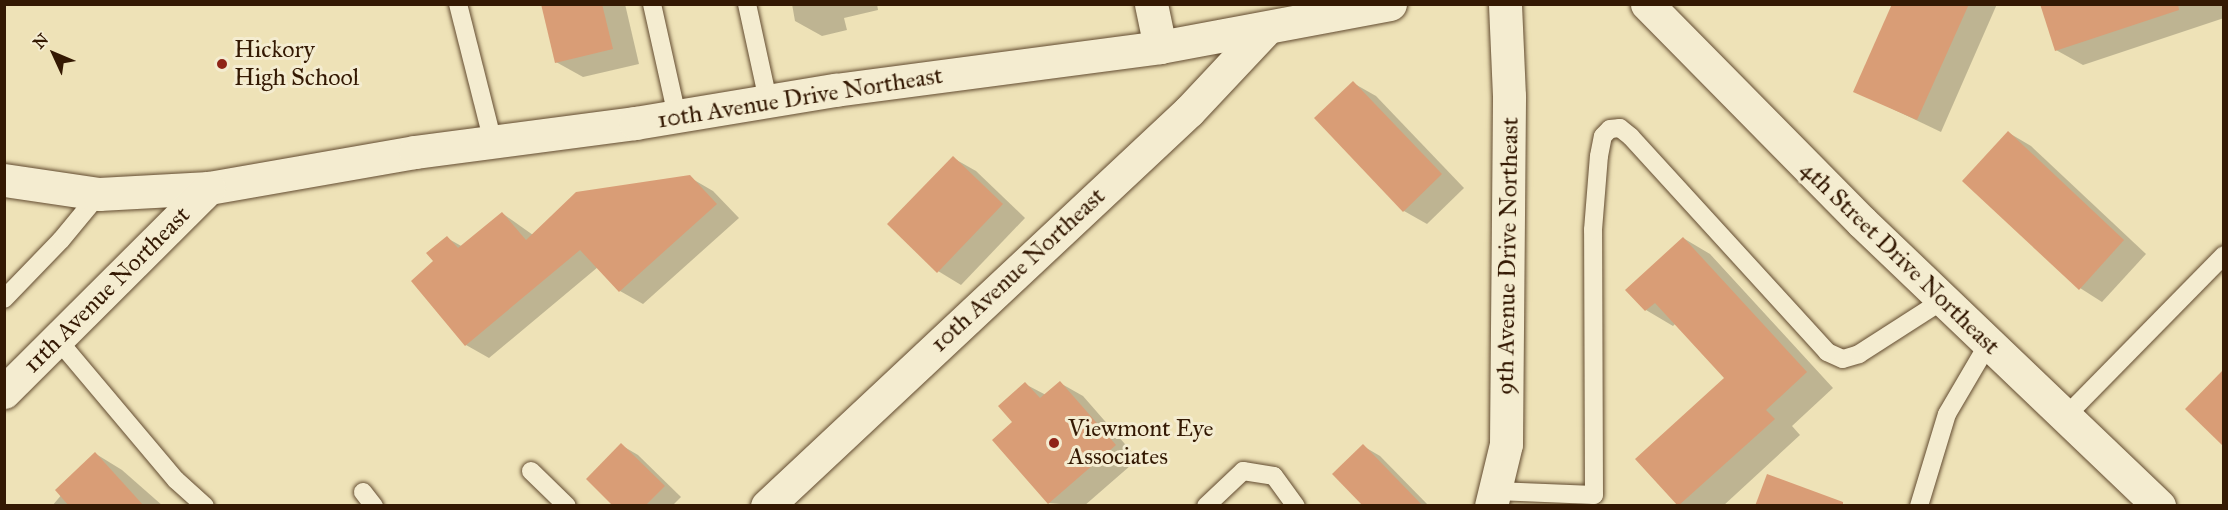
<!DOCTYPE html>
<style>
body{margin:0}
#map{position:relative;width:2228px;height:510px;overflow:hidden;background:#eee2b7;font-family:"IM FELL Great Primer",serif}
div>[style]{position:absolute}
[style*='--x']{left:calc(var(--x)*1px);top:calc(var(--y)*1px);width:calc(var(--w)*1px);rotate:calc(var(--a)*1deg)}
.shadow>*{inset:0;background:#0003}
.building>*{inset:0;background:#d99d76}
.roads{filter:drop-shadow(0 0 2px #624b30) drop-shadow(0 0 2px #624b30)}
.lane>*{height:18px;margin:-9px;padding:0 9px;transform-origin:9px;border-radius:9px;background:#f4ecd0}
.street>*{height:33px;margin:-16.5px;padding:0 16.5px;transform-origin:16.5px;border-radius:16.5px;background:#f4ecd0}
.dots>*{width:16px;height:16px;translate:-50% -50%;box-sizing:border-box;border:3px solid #f4ecd0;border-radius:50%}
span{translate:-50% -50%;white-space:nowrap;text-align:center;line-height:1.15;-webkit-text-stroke:6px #f4ecd0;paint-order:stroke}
.poi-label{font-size:24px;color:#341903}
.left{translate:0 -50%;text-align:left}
.street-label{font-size:24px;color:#341903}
.frame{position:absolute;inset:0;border:6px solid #341903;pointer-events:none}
.north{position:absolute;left:24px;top:24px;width:60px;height:60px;-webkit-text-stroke:4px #f4ecd0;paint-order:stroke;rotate:314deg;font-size:16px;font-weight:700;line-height:24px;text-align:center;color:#341903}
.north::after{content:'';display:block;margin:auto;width:21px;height:27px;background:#341903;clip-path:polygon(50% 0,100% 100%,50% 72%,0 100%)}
</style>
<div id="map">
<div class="shadow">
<i style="clip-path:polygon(543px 4px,625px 4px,639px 64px,583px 77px,556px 62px)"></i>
<i style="clip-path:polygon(792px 4px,877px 4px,878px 10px,844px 18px,847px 30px,822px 36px,795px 21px)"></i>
<i style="clip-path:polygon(1893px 4px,1997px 4px,1941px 132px,1855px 91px)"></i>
<i style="clip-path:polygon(2041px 4px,2224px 4px,2224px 18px,2083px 65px,2056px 50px)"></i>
<i style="clip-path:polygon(1353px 83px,1376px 96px,1464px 188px,1427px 224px,1404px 211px)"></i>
<i style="clip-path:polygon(2009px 133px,2031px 146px,2146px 254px,2102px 302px,2080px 288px)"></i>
<i style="clip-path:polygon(953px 158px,976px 171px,1025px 218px,961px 285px,938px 271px)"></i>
<i style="clip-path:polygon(689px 177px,713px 191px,739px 218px,643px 304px,620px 291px,598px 267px,489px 358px,466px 345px,435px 261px,447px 238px,463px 247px,502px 213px,533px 235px)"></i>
<i style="clip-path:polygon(1683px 238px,1710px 254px,1833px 388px,1792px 426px,1800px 435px,1723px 506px,1681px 506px,1637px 459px,1726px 378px,1676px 323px,1673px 326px,1646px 310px,1627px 290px)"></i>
<i style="clip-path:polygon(2224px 372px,2224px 444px,2187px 409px)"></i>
<i style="clip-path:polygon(1060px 383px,1083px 396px,1138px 459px,1084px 506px,1049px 503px,994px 440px,1014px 422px,1025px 384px,1046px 395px)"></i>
<i style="clip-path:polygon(621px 445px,638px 455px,681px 497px,672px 506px,615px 506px)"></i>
<i style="clip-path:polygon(1363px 446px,1380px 456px,1429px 506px,1365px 506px)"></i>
<i style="clip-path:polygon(96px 454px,122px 470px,163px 506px,52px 506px)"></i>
</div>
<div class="building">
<i style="clip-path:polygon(541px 4px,602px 4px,613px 49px,555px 63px)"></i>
<i style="clip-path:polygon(1892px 4px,1969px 4px,1917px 120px,1853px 92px)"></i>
<i style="clip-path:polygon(2040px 4px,2178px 4px,2179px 10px,2055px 51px)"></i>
<i style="clip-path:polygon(1353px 81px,1442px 174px,1403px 212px,1314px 118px)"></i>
<i style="clip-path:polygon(2008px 131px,2124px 240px,2079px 290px,1962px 181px)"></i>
<i style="clip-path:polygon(953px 156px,1003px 204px,937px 273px,887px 224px)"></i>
<i style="clip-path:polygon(690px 175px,717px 204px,619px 292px,580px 250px,465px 346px,411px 281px,433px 261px,426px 253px,447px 236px,458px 248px,502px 212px,526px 240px,576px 192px)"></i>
<i style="clip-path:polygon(1683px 237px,1807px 372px,1766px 410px,1775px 419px,1678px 506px,1635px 459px,1724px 378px,1655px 303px,1645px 311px,1625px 290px)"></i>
<i style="clip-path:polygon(2223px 370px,2223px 446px,2185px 409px)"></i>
<i style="clip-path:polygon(1060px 381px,1116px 445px,1048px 504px,992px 440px,1012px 422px,998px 406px,1025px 382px,1040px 398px)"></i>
<i style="clip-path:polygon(621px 443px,665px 486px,645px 506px,613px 506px,586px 479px)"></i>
<i style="clip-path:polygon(1363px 444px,1423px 506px,1363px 506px,1332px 474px)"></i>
<i style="clip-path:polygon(95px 452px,144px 506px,69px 506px,55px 490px)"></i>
<i style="clip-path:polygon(1767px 474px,1843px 502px,1843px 506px,1755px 506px)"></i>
</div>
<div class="roads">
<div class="lane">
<i style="--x:458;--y:4;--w:142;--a:75.8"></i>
<i style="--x:652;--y:4;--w:115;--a:77.4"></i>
<i style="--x:747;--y:4;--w:98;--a:77.7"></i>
<i style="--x:4;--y:299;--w:82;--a:-46"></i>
<i style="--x:61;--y:240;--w:60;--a:-50.4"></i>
<i style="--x:58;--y:340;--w:183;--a:49.9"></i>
<i style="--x:176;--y:480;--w:39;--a:42"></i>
<i style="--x:2065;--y:417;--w:227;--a:-45.5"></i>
<i style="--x:531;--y:471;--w:50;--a:44.2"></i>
<i style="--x:1496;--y:491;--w:98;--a:2.3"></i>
<i style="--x:1594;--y:495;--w:265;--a:-90.2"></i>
<i style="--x:1593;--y:230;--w:74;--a:-85.4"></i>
<i style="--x:1599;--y:156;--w:20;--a:-79"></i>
<i style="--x:1603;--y:136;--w:10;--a:-45"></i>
<i style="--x:1610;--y:129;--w:10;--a:-6"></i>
<i style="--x:1620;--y:128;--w:14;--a:39"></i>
<i style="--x:1631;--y:137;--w:291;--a:47.6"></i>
<i style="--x:1827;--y:352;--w:17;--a:24"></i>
<i style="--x:1843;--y:359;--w:17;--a:-17"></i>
<i style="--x:1859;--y:354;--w:100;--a:-32.7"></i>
<i style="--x:363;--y:492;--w:18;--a:52"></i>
<i style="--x:1206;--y:506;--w:51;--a:-43.4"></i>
<i style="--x:1243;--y:471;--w:31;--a:9"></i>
<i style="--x:1274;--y:476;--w:37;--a:54"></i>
<i style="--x:1919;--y:506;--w:96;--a:-73.1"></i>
<i style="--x:1947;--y:414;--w:81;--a:-59.6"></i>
</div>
<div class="street">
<i style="--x:1151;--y:4;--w:44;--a:78.2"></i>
<i style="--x:1647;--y:4;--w:306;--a:45.4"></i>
<i style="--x:1862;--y:222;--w:411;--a:43.7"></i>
<i style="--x:4;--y:180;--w:96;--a:8.4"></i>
<i style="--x:99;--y:194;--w:110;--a:-3.1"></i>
<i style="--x:209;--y:188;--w:209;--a:-9.9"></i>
<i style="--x:415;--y:152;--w:222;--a:-7.5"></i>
<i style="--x:635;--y:123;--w:203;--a:-9.4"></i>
<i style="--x:835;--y:90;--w:328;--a:-7.5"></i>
<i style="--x:1160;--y:47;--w:234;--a:-10.6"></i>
<i style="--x:4;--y:392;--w:289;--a:-44.9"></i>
<i style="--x:767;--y:506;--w:578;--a:-43.11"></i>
<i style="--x:1189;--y:111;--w:111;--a:-46.8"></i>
<i style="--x:1491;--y:506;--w:64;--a:-76.4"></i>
<i style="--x:1506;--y:444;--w:348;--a:-89.5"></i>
<i style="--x:1509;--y:96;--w:92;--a:-92.5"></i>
</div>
</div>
<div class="dots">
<i style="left:222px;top:64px;background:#8f2418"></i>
<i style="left:1054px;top:443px;background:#8f2418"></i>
</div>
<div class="poi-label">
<span class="left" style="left:234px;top:64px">Hickory<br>High School</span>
<span class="left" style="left:1068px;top:443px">Viewmont Eye<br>Associates</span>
</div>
<div class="street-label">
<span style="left:800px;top:98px;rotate:-9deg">10th Avenue Drive Northeast</span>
<span style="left:1508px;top:256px;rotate:-89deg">9th Avenue Drive Northeast</span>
<span style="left:1900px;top:258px;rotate:44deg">4th Street Drive Northeast</span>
<span style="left:1018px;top:270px;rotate:-43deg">10th Avenue Northeast</span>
<span style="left:107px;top:290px;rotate:-45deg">11th Avenue Northeast</span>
</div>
<div class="frame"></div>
<div class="north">N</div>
</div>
